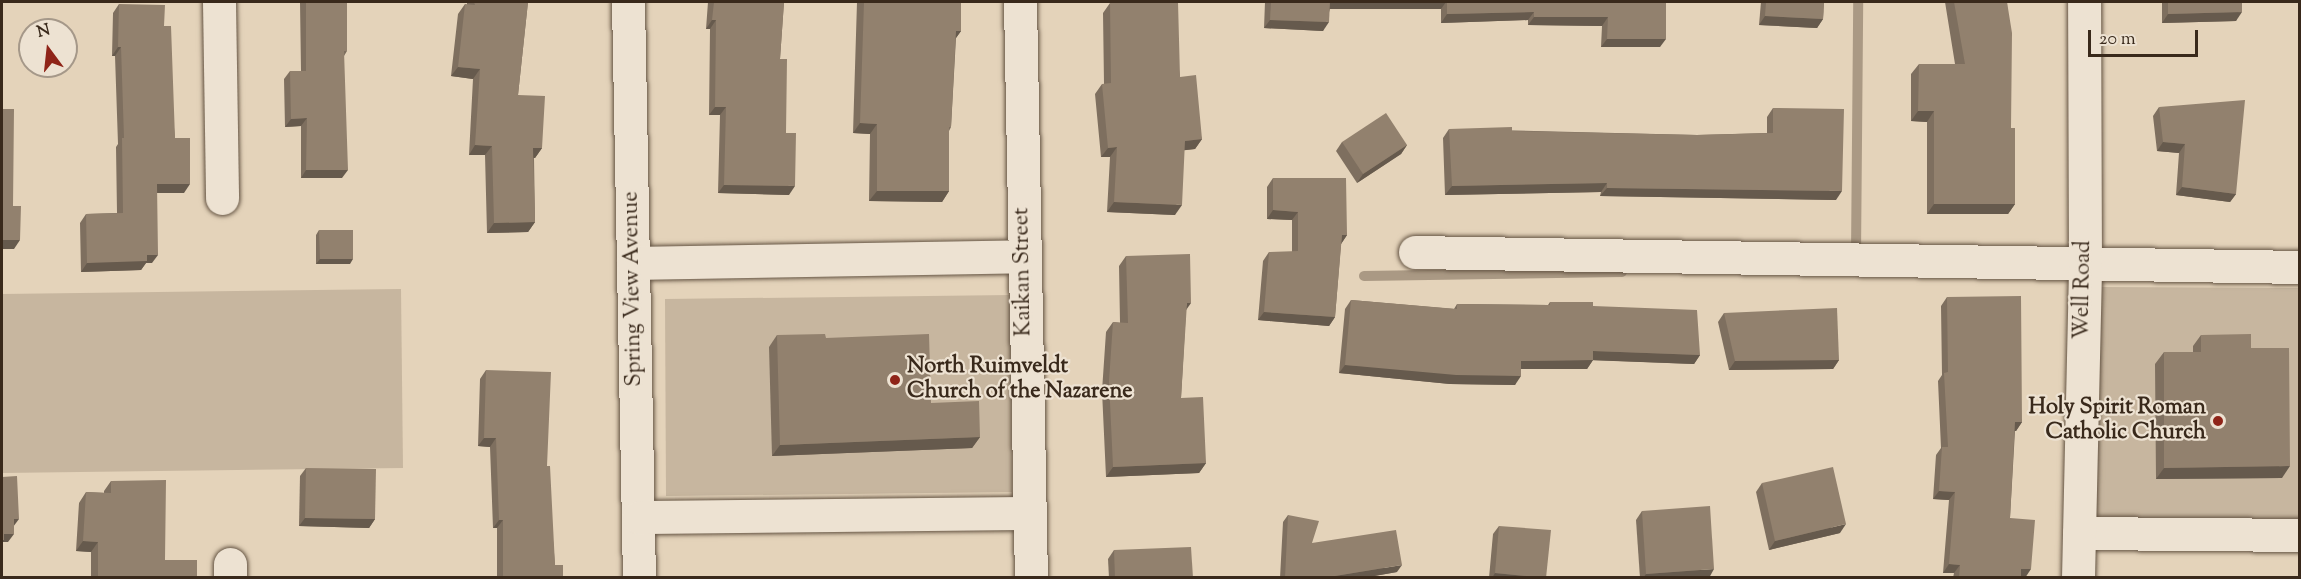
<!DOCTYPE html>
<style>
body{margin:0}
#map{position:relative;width:2301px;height:579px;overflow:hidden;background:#e4d3ba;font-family:"Sorts Mill Goudy",serif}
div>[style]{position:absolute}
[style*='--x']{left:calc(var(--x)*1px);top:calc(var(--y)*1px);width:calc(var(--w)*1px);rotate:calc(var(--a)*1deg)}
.green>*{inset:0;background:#c7b69f}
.stream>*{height:10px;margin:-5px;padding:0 5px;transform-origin:5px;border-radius:5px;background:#aa9984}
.roads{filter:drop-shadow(0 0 2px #645443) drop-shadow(0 0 2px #645443)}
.minor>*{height:33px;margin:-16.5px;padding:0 16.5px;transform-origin:16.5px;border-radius:16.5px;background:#ede2d2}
.tertiary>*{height:33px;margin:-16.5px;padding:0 16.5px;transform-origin:16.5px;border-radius:16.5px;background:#ede2d2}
.wall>*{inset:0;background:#7e6f5f}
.shaded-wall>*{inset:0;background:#665a4d}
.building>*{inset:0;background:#92816e}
.dots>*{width:16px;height:16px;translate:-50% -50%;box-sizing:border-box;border:3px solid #ede2d2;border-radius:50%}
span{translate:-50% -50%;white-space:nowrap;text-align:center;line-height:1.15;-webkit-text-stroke:4.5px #ede2d2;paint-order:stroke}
.street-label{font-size:22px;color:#39291b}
.poi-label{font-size:22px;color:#39291b;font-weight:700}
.left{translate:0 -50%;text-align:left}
.right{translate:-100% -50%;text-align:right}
.frame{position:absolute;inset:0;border:3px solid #39291b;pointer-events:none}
.north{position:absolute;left:18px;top:18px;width:60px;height:60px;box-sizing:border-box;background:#ede2d2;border:2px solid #a59889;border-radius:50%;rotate:345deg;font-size:16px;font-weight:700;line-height:24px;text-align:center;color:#39291b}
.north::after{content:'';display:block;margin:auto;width:21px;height:27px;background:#8f2418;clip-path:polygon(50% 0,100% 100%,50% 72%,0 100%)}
.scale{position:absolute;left:2088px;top:30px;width:110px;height:27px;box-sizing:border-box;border:3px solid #39291b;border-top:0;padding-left:8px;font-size:18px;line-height:21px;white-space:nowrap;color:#39291b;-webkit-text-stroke:4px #ede2d2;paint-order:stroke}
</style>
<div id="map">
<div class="green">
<i style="clip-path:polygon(2102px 287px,2299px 288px,2299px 521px,2095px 519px)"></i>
<i style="clip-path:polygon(401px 289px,403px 468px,2px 473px,2px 294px)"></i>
<i style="clip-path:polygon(1011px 295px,1012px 492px,666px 496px,665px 299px)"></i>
</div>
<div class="stream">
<i style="--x:1856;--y:255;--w:253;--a:-89.5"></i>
<i style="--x:1364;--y:276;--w:258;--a:-0.9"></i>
</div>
<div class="roads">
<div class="minor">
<i style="--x:219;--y:2;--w:196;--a:89.1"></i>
<i style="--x:628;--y:2;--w:576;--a:88.91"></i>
<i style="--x:1415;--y:252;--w:885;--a:0.97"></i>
<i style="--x:633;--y:263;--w:390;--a:-1"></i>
<i style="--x:639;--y:517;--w:390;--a:-0.6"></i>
<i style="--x:2079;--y:533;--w:221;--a:0.5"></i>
<i style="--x:230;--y:564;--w:14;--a:90"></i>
<i style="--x:2078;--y:578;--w:313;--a:-88.7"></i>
<i style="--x:2085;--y:265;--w:263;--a:-90.2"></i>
</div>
<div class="tertiary">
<i style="--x:1020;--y:2;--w:576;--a:88.91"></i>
</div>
</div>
<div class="wall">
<i style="clip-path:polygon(300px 2px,347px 2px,347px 51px,344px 56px,342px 178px,301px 178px,301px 126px,285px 127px,284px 79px,290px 71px,301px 71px)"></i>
<i style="clip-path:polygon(467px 2px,528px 2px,518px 95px,542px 148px,535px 158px,534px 158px,535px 222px,528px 232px,487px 233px,485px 155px,469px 155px,473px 79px,451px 76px,458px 14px,465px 4px,467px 5px)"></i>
<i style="clip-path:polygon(708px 2px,784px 2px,780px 59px,786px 133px,789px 195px,718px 193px,720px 115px,709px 115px,710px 29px,706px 29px)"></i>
<i style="clip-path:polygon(857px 2px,961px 2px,961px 31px,956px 38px,951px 127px,949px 131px,949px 191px,942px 202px,869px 201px,870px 134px,853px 133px)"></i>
<i style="clip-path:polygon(1111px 2px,1170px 2px,1180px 77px,1202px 139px,1195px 149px,1184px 150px,1175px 215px,1107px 212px,1110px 157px,1101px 157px,1095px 94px,1102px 84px,1104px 84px,1103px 13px,1110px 3px)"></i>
<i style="clip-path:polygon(1265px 2px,1666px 2px,1660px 47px,1601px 47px,1602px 26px,1528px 25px,1528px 20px,1441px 23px,1441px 9px,1330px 9px,1323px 31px,1264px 28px)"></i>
<i style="clip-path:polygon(1761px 2px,1824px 2px,1823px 19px,1817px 28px,1759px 25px)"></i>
<i style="clip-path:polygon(1945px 2px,2007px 2px,2011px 128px,2015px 204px,2008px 214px,1927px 214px,1927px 122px,1911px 121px,1911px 74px,1919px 64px,1955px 64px)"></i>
<i style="clip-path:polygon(2162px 2px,2242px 2px,2236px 21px,2162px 23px)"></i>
<i style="clip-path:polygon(119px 4px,164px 26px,175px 138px,184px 193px,157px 193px,152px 263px,146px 263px,141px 270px,81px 272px,80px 223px,86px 214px,117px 213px,116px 147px,118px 144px,115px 56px,112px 56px,113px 13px)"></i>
<i style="clip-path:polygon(2159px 107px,2236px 194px,2230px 202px,2176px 195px,2179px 153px,2157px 151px,2153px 116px)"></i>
<i style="clip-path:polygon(1773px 108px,1836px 200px,1600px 196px,1601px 192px,1445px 195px,1443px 138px,1449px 129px,1697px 135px,1767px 133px,1767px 117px)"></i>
<i style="clip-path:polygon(1342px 142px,1407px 145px,1401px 154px,1357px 183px,1336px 151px)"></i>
<i style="clip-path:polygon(1273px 178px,1347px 235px,1341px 244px,1335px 317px,1329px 326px,1258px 320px,1263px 261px,1269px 252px,1292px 252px,1292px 220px,1267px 219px,1267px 187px)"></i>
<i style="clip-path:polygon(319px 230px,350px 264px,316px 264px,316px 235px)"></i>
<i style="clip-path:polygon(1126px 256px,1186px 310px,1181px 398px,1206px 463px,1199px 473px,1106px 477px,1102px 391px,1106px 332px,1113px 322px,1120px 323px,1119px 266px)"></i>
<i style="clip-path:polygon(1947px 297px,2022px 422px,2016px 431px,2015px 431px,2010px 518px,2025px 578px,1953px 578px,1954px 573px,1943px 573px,1949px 500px,1933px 499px,1936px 455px,1941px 448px,1938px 381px,1942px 375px,1941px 306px)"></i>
<i style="clip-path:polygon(1351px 300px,1454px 309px,1457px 304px,1548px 305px,1550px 302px,1593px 306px,1700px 355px,1694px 364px,1593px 360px,1587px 369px,1521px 369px,1515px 385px,1450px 384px,1339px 373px,1345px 309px)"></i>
<i style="clip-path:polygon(1724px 313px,1839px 360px,1833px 369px,1729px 370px,1718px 322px)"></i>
<i style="clip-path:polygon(777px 335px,826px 338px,931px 403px,980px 437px,972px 448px,772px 456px,769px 347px)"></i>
<i style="clip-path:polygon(2201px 335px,2251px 348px,2282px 478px,2156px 479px,2155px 364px,2164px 352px,2193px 352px,2193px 346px)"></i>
<i style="clip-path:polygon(486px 370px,547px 466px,555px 565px,563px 578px,497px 578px,497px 528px,493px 528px,490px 447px,478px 446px,480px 379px)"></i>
<i style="clip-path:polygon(306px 468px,375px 519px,369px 528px,299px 526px,300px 476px)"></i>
<i style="clip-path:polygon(111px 481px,165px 560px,197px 578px,91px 578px,91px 552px,76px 551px,79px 503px,86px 492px,104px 493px,104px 491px)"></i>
<i style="clip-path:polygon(1762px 483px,1840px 533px,1769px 550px,1756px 492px)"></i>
<i style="clip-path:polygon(1642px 511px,1709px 578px,1640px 578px,1636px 520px)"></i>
<i style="clip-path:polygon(1288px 515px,1312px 543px,1397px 572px,1363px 578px,1280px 578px,1283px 522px)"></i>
<i style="clip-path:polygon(1499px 526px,1546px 578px,1489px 578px,1493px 534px)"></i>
<i style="clip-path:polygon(1114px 550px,1193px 578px,1109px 578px,1108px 559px)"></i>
</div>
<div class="shaded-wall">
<i style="clip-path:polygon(1329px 2px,1446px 2px,1441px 9px,1324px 9px)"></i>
<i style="clip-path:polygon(1534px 12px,1528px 20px,1441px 23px,1447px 14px)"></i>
<i style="clip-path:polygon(2242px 12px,2236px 21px,2162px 23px,2168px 14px)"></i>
<i style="clip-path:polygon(1765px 16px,1823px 19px,1817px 28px,1759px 25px)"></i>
<i style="clip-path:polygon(1534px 17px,1608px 17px,1602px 26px,1528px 25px)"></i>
<i style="clip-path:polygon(712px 20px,716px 20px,710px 29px,706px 29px)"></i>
<i style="clip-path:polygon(1270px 20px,1329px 22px,1323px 31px,1264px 28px)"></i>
<i style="clip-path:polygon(956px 31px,961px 31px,953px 42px)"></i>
<i style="clip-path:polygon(1607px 39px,1666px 39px,1660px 47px,1601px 47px)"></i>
<i style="clip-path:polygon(118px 47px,121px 47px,115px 56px,112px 56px)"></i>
<i style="clip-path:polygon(458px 67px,480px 69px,473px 79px,451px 76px)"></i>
<i style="clip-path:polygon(715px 107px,726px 107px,720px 115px,709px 115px)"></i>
<i style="clip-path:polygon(1918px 111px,1934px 111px,1927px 122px,1911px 121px)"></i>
<i style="clip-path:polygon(307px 118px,301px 126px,285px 127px,291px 119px)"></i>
<i style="clip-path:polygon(860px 123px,877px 124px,870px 134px,853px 133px)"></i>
<i style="clip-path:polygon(1202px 139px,1195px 149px,1178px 151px,1185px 141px)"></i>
<i style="clip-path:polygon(2163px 142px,2185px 144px,2179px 153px,2157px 151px)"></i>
<i style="clip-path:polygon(475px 145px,492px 146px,485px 155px,469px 155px)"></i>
<i style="clip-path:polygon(1407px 145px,1401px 154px,1357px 183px,1363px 174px)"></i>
<i style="clip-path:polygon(1117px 147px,1110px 157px,1101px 157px,1108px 148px)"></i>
<i style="clip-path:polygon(533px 148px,542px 148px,535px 158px,526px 157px)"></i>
<i style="clip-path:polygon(306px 170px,348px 170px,342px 178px,301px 178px)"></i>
<i style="clip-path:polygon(1607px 183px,1601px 192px,1445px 195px,1452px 186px)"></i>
<i style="clip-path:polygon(157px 184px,190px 184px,184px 193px,151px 193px)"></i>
<i style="clip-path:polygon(724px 185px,795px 186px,789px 195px,718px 193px)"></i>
<i style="clip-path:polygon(2182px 187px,2236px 194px,2230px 202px,2176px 195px)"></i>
<i style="clip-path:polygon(1607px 188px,1842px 191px,1836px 200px,1600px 196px)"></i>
<i style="clip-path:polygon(877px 191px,949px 191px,942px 202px,869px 201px)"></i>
<i style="clip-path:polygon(1114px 202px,1182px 205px,1175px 215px,1107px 212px)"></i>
<i style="clip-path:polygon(1934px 204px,2015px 204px,2008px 214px,1927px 214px)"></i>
<i style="clip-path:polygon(1273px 210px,1298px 212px,1292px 220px,1267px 219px)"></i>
<i style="clip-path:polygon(535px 222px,528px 232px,487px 233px,494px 223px)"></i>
<i style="clip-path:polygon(1342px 235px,1347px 235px,1341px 244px)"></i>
<i style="clip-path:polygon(2px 240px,20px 240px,14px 249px,2px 249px)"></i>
<i style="clip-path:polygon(147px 255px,158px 255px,152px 263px,146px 263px,141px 270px,81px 272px,87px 263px)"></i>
<i style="clip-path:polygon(320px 259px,353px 259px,350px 264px,316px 264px)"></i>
<i style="clip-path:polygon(1187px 303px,1191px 303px,1184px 313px)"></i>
<i style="clip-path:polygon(1264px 312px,1335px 317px,1329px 326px,1258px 320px)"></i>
<i style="clip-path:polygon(1593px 351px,1700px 355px,1694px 364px,1587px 360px)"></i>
<i style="clip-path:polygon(1593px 360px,1587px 369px,1515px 369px,1521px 361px)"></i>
<i style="clip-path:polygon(1839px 360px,1833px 369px,1729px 370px,1735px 361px)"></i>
<i style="clip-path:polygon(1345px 365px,1521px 376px,1515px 385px,1450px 384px,1339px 373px)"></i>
<i style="clip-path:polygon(2015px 422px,2022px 422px,2016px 431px,2009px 431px)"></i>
<i style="clip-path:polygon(980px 437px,972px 448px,772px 456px,780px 445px)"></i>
<i style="clip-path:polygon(484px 438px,496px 438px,490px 447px,478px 446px)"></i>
<i style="clip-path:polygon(1206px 463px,1199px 473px,1106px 477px,1113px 467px)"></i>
<i style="clip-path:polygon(2290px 466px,2282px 478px,2156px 479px,2164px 468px)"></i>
<i style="clip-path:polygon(1939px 491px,1955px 492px,1949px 500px,1933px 499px)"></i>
<i style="clip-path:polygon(305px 518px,375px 519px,369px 528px,299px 526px)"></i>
<i style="clip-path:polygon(14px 519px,19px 519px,13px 527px)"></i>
<i style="clip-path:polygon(499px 520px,503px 520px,497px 528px,493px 528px)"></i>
<i style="clip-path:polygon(1846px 524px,1840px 533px,1769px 550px,1775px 541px)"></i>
<i style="clip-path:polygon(4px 534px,14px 534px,8px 542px,2px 542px,2px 543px,2px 537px)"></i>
<i style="clip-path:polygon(83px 541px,98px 542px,91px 552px,76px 551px)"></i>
<i style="clip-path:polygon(1949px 564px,1960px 565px,1954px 573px,1943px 573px)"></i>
<i style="clip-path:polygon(1402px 565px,1397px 572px,1363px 578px,1333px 578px,1335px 576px)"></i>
<i style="clip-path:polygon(1714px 569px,1709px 578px,1643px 578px,1646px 574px)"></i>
<i style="clip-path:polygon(2021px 569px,2031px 569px,2025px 578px,2015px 577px)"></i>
<i style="clip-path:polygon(1495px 573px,1543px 578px,1492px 578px)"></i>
</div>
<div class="building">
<i style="clip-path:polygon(306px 2px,347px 2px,347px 51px,344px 51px,348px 170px,306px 170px,307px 118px,291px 119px,290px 71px,306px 71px)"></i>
<i style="clip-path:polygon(474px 2px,528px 2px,518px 95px,545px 96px,542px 148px,533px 148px,535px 222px,494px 223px,492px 146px,475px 145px,480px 69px,458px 67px,465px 4px,475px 5px)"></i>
<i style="clip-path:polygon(714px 2px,784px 2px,780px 59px,787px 59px,786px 133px,796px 133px,795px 186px,724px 185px,726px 107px,715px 107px,716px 20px,712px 20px)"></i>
<i style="clip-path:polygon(864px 2px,961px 2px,961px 31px,956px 31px,951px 127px,949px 127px,949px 191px,877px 191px,877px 124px,860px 123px)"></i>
<i style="clip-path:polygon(1117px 2px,1178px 2px,1180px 77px,1196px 75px,1202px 139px,1185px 141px,1182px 205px,1114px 202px,1117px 147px,1108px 148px,1102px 84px,1111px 83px,1110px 3px,1117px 3px)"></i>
<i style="clip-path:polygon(1271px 2px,1330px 2px,1329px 22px,1270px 20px)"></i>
<i style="clip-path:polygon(1447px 2px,1666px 2px,1666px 39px,1607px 39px,1608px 17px,1534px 17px,1534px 12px,1447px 14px)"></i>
<i style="clip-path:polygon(1766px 2px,1824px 2px,1823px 19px,1765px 16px)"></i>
<i style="clip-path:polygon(1954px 2px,2007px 2px,2012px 33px,2011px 128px,2015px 128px,2015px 204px,1934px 204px,1934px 111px,1918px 111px,1919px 64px,1965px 64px)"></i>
<i style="clip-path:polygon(2168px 2px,2242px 2px,2242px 12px,2168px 14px)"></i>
<i style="clip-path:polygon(119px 4px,165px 5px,164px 26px,171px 26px,175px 138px,190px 138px,190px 184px,157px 184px,158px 255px,147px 255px,147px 261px,87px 263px,86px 214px,123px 213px,122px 138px,124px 138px,121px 47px,118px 47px)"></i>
<i style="clip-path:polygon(2px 86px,2px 109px,14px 109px,13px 206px,21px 206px,20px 240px,2px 240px)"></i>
<i style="clip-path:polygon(2245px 100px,2236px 194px,2182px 187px,2185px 144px,2163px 142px,2159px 107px)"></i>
<i style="clip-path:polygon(1773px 108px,1844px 109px,1842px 191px,1607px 188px,1607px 183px,1452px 186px,1449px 129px,1512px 127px,1512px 131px,1697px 135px,1773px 133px)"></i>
<i style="clip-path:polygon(1386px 113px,1407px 145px,1363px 174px,1342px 142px)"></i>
<i style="clip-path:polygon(1273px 178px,1346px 178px,1347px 235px,1342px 235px,1335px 317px,1264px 312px,1269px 252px,1298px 251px,1298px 212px,1273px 210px)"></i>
<i style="clip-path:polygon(319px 230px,353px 230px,353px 259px,320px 259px)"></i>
<i style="clip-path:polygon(1190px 254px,1191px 303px,1187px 303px,1181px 398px,1203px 397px,1206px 463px,1113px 467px,1109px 381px,1113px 322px,1128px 323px,1126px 256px)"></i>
<i style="clip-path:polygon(2021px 296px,2022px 422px,2015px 422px,2010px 518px,2035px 520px,2031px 569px,2021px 569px,2021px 578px,1959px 578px,1960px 565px,1949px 564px,1955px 492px,1939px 491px,1942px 447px,1948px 447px,1944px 373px,1948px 372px,1947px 297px)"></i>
<i style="clip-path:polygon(1351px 300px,1457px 309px,1457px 304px,1550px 305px,1550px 302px,1593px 302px,1593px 306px,1697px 310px,1700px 355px,1593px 351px,1593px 360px,1521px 361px,1521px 376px,1456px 375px,1345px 365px)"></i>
<i style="clip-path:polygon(1837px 308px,1839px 360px,1735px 361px,1724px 313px)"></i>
<i style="clip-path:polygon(825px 334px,826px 338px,929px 334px,931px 403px,979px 401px,980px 437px,780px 445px,777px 335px)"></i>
<i style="clip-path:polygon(2251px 334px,2251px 348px,2289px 348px,2290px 466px,2164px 468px,2164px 352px,2201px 352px,2201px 335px)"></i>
<i style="clip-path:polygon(486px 370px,551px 372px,547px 466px,550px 466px,555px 565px,563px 565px,563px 578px,503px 578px,503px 520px,499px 520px,496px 438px,484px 438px)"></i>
<i style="clip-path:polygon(1833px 467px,1846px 524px,1775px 541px,1762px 483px)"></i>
<i style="clip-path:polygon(306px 468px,376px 469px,375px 519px,305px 518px)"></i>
<i style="clip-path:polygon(17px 476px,19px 519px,14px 519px,14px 534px,4px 534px,4px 540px,2px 540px,2px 477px)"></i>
<i style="clip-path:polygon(166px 480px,165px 560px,197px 560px,197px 578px,98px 578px,98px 542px,83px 541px,86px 492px,111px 493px,111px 481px)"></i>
<i style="clip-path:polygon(1710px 506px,1714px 569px,1646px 574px,1642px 511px)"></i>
<i style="clip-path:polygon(1288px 515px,1319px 521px,1312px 543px,1396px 530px,1402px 565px,1335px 576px,1335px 578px,1285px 578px)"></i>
<i style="clip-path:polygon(1499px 526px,1551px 530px,1546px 578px,1495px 573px)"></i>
<i style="clip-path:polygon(1191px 547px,1193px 578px,1115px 578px,1114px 550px)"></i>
</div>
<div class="dots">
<i style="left:895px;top:380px;background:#8f2418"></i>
<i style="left:2218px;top:421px;background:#8f2418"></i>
</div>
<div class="street-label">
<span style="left:1024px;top:272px;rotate:-91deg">Kaikan Street</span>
<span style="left:634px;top:289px;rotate:-91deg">Spring View Avenue</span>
<span style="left:2084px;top:290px;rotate:-89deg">Well Road</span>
</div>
<div class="poi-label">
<span class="left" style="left:907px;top:380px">North Ruimveldt<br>Church of the Nazarene</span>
<span class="right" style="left:2206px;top:421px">Holy Spirit Roman<br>Catholic Church</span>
</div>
<div class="frame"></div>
<div class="north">N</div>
<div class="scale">20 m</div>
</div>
